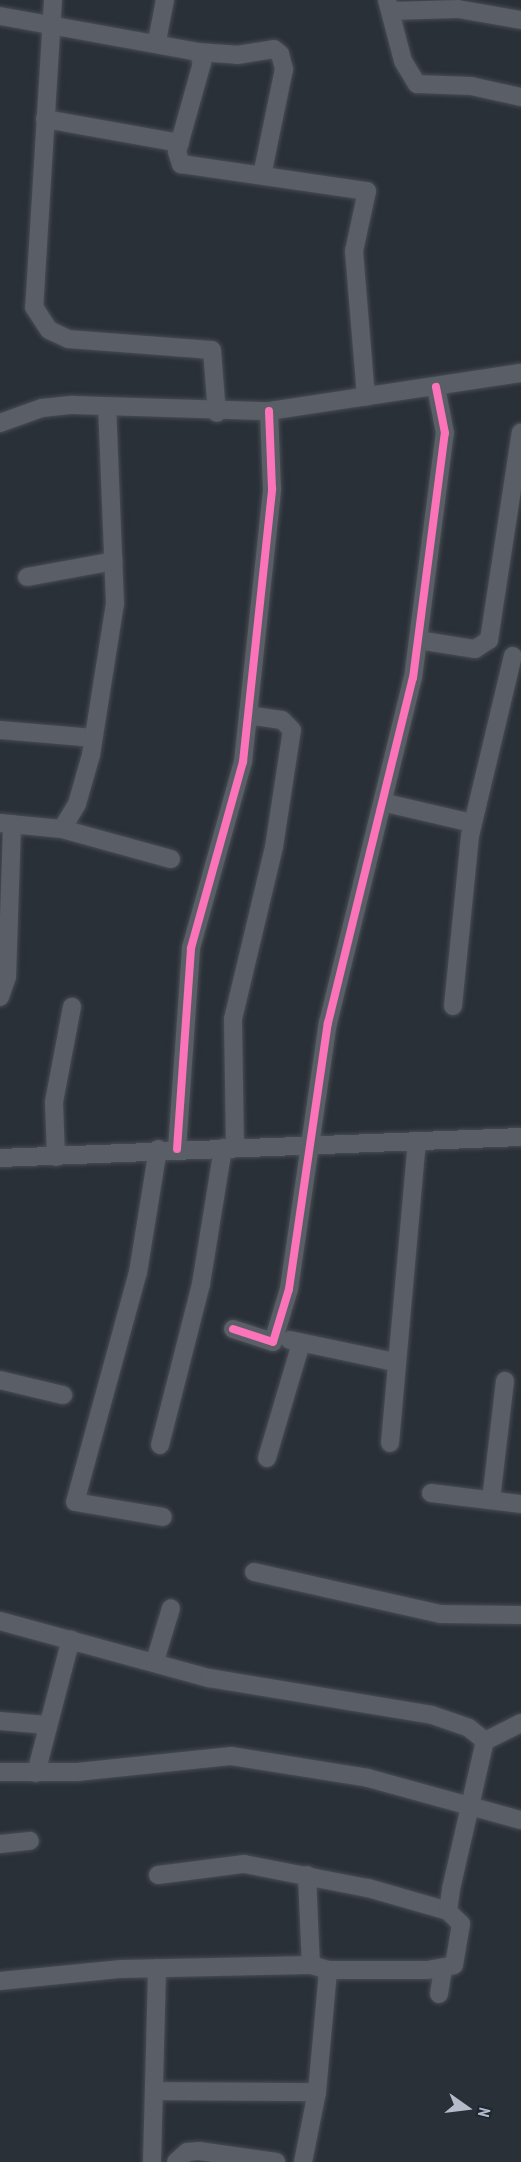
<!DOCTYPE html>
<style>
body{margin:0}
#map{position:relative;width:521px;height:2162px;overflow:hidden;background:#2a3038;font-family:"PT Sans Narrow",sans-serif}
div>[style]{position:absolute}
[style*='--x']{left:calc(var(--x)*1px);top:calc(var(--y)*1px);width:calc(var(--w)*1px);rotate:calc(var(--a)*1deg)}
.roads{filter:drop-shadow(0 0 2px #484c53) drop-shadow(0 0 2px #484c53)}
.minor>*{height:18px;margin:-9px;padding:0 9px;transform-origin:9px;border-radius:9px;background:#5a5e66}
.cycleway>*{height:8px;margin:-4px;padding:0 4px;transform-origin:4px;border-radius:4px;background:#fb73b8}
span{translate:-50% -50%;white-space:nowrap;text-align:center;line-height:1.15;-webkit-text-stroke:5px #1d2633;paint-order:stroke}
.north{position:absolute;left:437px;top:2078px;width:60px;height:60px;-webkit-text-stroke:4px #1d2633;paint-order:stroke;rotate:104deg;font-size:16px;font-weight:700;line-height:24px;text-align:center;color:#b4bcc9}
.north::after{content:'';display:block;margin:auto;width:21px;height:27px;background:#b4bcc9;clip-path:polygon(50% 0,100% 100%,50% 72%,0 100%)}
</style>
<div id="map">
<div class="roads">
<div class="minor">
<i style="--x:53;--y:0;--w:308;--a:93.5"></i>
<i style="--x:34;--y:307;--w:27;--a:57"></i>
<i style="--x:49;--y:330;--w:21;--a:25"></i>
<i style="--x:68;--y:339;--w:144;--a:4.4"></i>
<i style="--x:212;--y:350;--w:63;--a:85.5"></i>
<i style="--x:387;--y:0;--w:63;--a:75.3"></i>
<i style="--x:403;--y:61;--w:27;--a:59"></i>
<i style="--x:417;--y:84;--w:54;--a:2.1"></i>
<i style="--x:471;--y:86;--w:51;--a:12.4"></i>
<i style="--x:390;--y:11;--w:68;--a:-1.7"></i>
<i style="--x:458;--y:9;--w:64;--a:9.9"></i>
<i style="--x:0;--y:16;--w:201;--a:10.3"></i>
<i style="--x:198;--y:52;--w:12;--a:70"></i>
<i style="--x:202;--y:63;--w:92;--a:105.7"></i>
<i style="--x:177;--y:152;--w:13;--a:72"></i>
<i style="--x:181;--y:164;--w:188;--a:8.3"></i>
<i style="--x:367;--y:191;--w:61;--a:102.2"></i>
<i style="--x:354;--y:251;--w:146;--a:85.3"></i>
<i style="--x:157;--y:41;--w:42;--a:-79"></i>
<i style="--x:198;--y:52;--w:39;--a:4"></i>
<i style="--x:237;--y:55;--w:37;--a:-9"></i>
<i style="--x:274;--y:49;--w:8;--a:40"></i>
<i style="--x:280;--y:54;--w:16;--a:75"></i>
<i style="--x:284;--y:69;--w:108;--a:101.7"></i>
<i style="--x:45;--y:119;--w:137;--a:10.1"></i>
<i style="--x:0;--y:423;--w:45;--a:-19.7"></i>
<i style="--x:42;--y:408;--w:31;--a:-6"></i>
<i style="--x:73;--y:405;--w:196;--a:1.8"></i>
<i style="--x:269;--y:411;--w:255;--a:-8.6"></i>
<i style="--x:27;--y:577;--w:88;--a:-10.4"></i>
<i style="--x:418;--y:640;--w:58;--a:9"></i>
<i style="--x:475;--y:649;--w:17;--a:-33"></i>
<i style="--x:489;--y:640;--w:210;--a:-81.3"></i>
<i style="--x:0;--y:730;--w:94;--a:4.9"></i>
<i style="--x:386;--y:803;--w:88;--a:13.1"></i>
<i style="--x:0;--y:823;--w:62;--a:5.5"></i>
<i style="--x:62;--y:829;--w:29;--a:-59"></i>
<i style="--x:77;--y:804;--w:51;--a:-74.1"></i>
<i style="--x:91;--y:755;--w:154;--a:-81"></i>
<i style="--x:115;--y:603;--w:195;--a:-92.3"></i>
<i style="--x:62;--y:829;--w:113;--a:15.4"></i>
<i style="--x:0;--y:997;--w:21;--a:-71"></i>
<i style="--x:7;--y:977;--w:153;--a:-88.1"></i>
<i style="--x:453;--y:1006;--w:171;--a:-84.3"></i>
<i style="--x:470;--y:836;--w:185;--a:-76.6"></i>
<i style="--x:235;--y:1147;--w:128;--a:-90.9"></i>
<i style="--x:233;--y:1019;--w:177;--a:-76.6"></i>
<i style="--x:274;--y:847;--w:118;--a:-81.3"></i>
<i style="--x:292;--y:730;--w:14;--a:-135"></i>
<i style="--x:282;--y:720;--w:34;--a:-172"></i>
<i style="--x:158;--y:1149;--w:125;--a:99.2"></i>
<i style="--x:138;--y:1272;--w:238;--a:105.3"></i>
<i style="--x:75;--y:1502;--w:89;--a:9.7"></i>
<i style="--x:177;--y:1149;--w:201;--a:-86"></i>
<i style="--x:191;--y:948;--w:193;--a:-74.4"></i>
<i style="--x:243;--y:762;--w:275;--a:-83.9"></i>
<i style="--x:272;--y:489;--w:78;--a:-92.2"></i>
<i style="--x:56;--y:1157;--w:55;--a:-92.1"></i>
<i style="--x:54;--y:1102;--w:97;--a:-79.3"></i>
<i style="--x:0;--y:1158;--w:521;--a:-2.31"></i>
<i style="--x:233;--y:1329;--w:42;--a:18"></i>
<i style="--x:273;--y:1342;--w:55;--a:-73.2"></i>
<i style="--x:289;--y:1289;--w:269;--a:-81.7"></i>
<i style="--x:328;--y:1023;--w:355;--a:-76.2"></i>
<i style="--x:413;--y:678;--w:247;--a:-82.6"></i>
<i style="--x:445;--y:433;--w:47;--a:-101.1"></i>
<i style="--x:290;--y:1340;--w:106;--a:11.9"></i>
<i style="--x:0;--y:1380;--w:65;--a:13.4"></i>
<i style="--x:390;--y:1443;--w:301;--a:-84.9"></i>
<i style="--x:160;--y:1445;--w:166;--a:-75.7"></i>
<i style="--x:201;--y:1284;--w:138;--a:-80.8"></i>
<i style="--x:267;--y:1458;--w:120;--a:-73.5"></i>
<i style="--x:431;--y:1493;--w:91;--a:7"></i>
<i style="--x:491;--y:1500;--w:120;--a:-83.3"></i>
<i style="--x:254;--y:1572;--w:191;--a:12.7"></i>
<i style="--x:440;--y:1614;--w:81;--a:0.7"></i>
<i style="--x:0;--y:1621;--w:217;--a:15.3"></i>
<i style="--x:209;--y:1678;--w:226;--a:9.4"></i>
<i style="--x:432;--y:1715;--w:39;--a:19"></i>
<i style="--x:469;--y:1728;--w:21;--a:39"></i>
<i style="--x:155;--y:1661;--w:55;--a:-73.2"></i>
<i style="--x:0;--y:1721;--w:47;--a:4.9"></i>
<i style="--x:0;--y:1772;--w:77;--a:0"></i>
<i style="--x:77;--y:1772;--w:155;--a:-5.9"></i>
<i style="--x:231;--y:1756;--w:139;--a:9.1"></i>
<i style="--x:368;--y:1778;--w:159;--a:15.4"></i>
<i style="--x:36;--y:1773;--w:138;--a:-75.4"></i>
<i style="--x:0;--y:1844;--w:30;--a:-6"></i>
<i style="--x:158;--y:1875;--w:87;--a:-7.3"></i>
<i style="--x:244;--y:1864;--w:126;--a:11"></i>
<i style="--x:368;--y:1888;--w:83;--a:16"></i>
<i style="--x:307;--y:1875;--w:90;--a:87.5"></i>
<i style="--x:0;--y:1981;--w:122;--a:-5.7"></i>
<i style="--x:121;--y:1969;--w:190;--a:-1.2"></i>
<i style="--x:311;--y:1965;--w:18;--a:16"></i>
<i style="--x:328;--y:1970;--w:99;--a:0"></i>
<i style="--x:427;--y:1970;--w:27;--a:-10"></i>
<i style="--x:454;--y:1965;--w:42;--a:-80.3"></i>
<i style="--x:461;--y:1924;--w:18;--a:-135"></i>
<i style="--x:448;--y:1911;--w:22;--a:-82"></i>
<i style="--x:451;--y:1889;--w:152;--a:-77.1"></i>
<i style="--x:485;--y:1741;--w:40;--a:-26.6"></i>
<i style="--x:439;--y:1994;--w:26;--a:-81"></i>
<i style="--x:154;--y:2091;--w:163;--a:0.4"></i>
<i style="--x:152;--y:2162;--w:194;--a:-88.5"></i>
<i style="--x:176;--y:2162;--w:15;--a:-42"></i>
<i style="--x:187;--y:2152;--w:12;--a:-5"></i>
<i style="--x:199;--y:2151;--w:78;--a:8.1"></i>
<i style="--x:303;--y:2162;--w:71;--a:-78.7"></i>
<i style="--x:317;--y:2092;--w:122;--a:-84.8"></i>
</div>
</div>
<div class="cycleway">
<i style="--x:177;--y:1149;--w:201;--a:-86"></i>
<i style="--x:191;--y:948;--w:193;--a:-74.4"></i>
<i style="--x:243;--y:762;--w:275;--a:-83.9"></i>
<i style="--x:272;--y:489;--w:78;--a:-92.2"></i>
<i style="--x:233;--y:1329;--w:42;--a:18"></i>
<i style="--x:273;--y:1342;--w:55;--a:-73.2"></i>
<i style="--x:289;--y:1289;--w:269;--a:-81.7"></i>
<i style="--x:328;--y:1023;--w:355;--a:-76.2"></i>
<i style="--x:413;--y:678;--w:247;--a:-82.6"></i>
<i style="--x:445;--y:433;--w:47;--a:-101.1"></i>
</div>
<div class="north">N</div>
</div>
